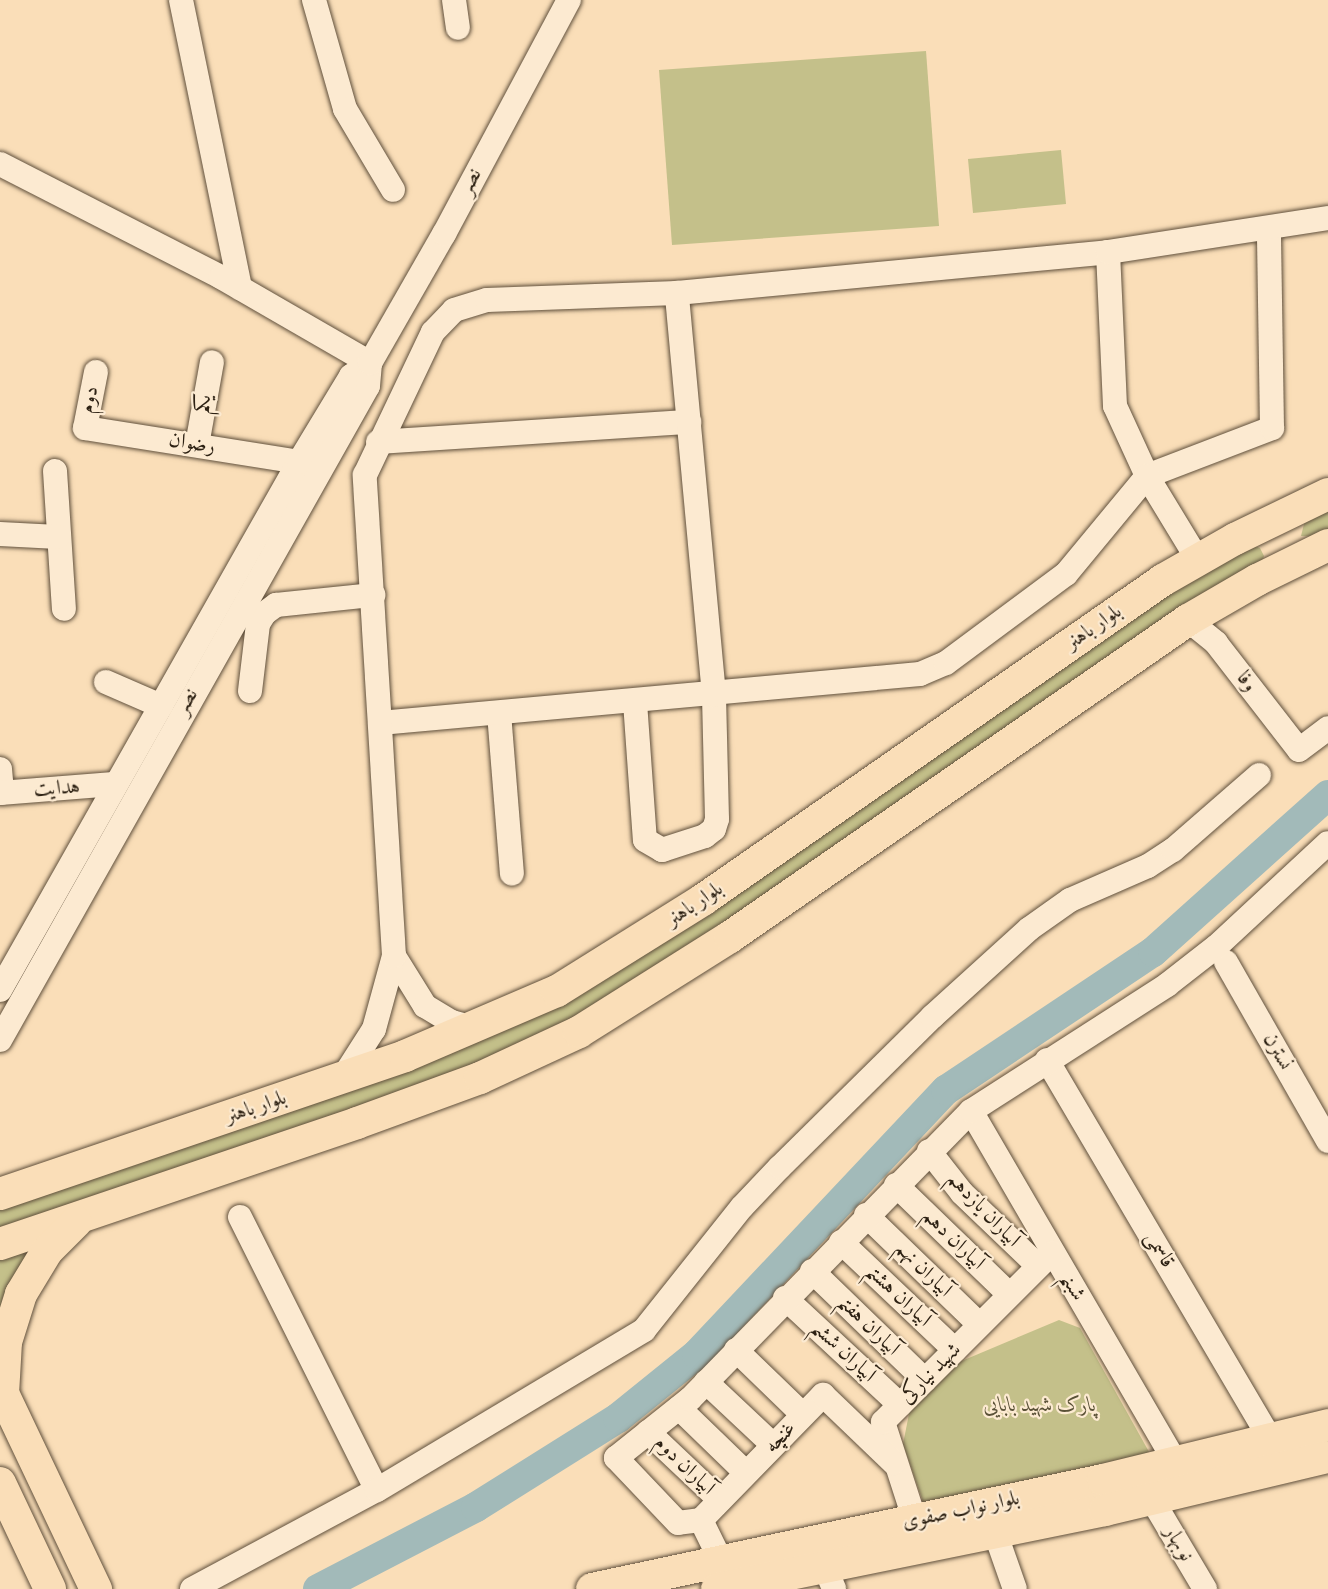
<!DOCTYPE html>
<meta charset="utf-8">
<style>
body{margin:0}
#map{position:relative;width:1328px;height:1589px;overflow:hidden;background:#fadeb8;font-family:"IM FELL English",Amiri,serif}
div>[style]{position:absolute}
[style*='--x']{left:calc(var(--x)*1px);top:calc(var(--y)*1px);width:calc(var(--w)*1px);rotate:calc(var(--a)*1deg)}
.green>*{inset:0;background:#c4c08a}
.river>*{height:30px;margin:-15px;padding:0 15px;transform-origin:15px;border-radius:15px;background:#a2bab9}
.roads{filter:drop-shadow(0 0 2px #60503c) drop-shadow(0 0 2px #60503c)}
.minor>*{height:24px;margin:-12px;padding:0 12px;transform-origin:12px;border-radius:12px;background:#fcead1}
.major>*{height:32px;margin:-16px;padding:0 16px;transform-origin:16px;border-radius:16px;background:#fadeb8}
span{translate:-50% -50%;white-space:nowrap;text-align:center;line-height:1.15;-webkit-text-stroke:4.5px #fcead1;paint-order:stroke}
.street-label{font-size:21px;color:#2d2113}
.park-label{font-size:21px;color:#5a5137;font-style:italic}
</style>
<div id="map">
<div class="green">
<i style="clip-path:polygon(926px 51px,939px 226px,672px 245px,659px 70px)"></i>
<i style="clip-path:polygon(1061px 150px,1066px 204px,973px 213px,968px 159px)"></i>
<i style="clip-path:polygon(1328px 500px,1328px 537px,1301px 536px,1305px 520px)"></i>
<i style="clip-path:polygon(1252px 545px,1260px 548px,1264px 556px,1261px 566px,579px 1032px,60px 1235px,0 1387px,0 1195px,557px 991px,1163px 580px)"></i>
<i style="clip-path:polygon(1059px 1320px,1080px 1328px,1153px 1459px,923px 1502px,903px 1444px,910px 1409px,945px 1368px)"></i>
</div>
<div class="river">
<i style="--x:318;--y:1589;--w:178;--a:-27.4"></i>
<i style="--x:476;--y:1507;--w:168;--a:-32.1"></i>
<i style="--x:618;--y:1418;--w:102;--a:-39"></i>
<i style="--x:697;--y:1354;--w:363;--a:-46.7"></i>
<i style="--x:946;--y:1090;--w:249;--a:-33.7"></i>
<i style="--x:1153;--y:952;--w:235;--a:-41.9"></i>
</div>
<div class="roads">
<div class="minor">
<i style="--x:181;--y:0;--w:294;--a:78.4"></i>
<i style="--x:314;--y:0;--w:113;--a:74.1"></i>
<i style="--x:345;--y:109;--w:94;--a:59.3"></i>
<i style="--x:454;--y:0;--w:28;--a:82"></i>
<i style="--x:0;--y:164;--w:248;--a:27.1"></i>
<i style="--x:221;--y:277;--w:172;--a:30"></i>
<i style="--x:1108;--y:252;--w:154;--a:87.4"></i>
<i style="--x:1115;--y:406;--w:77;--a:65.4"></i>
<i style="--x:1147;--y:476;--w:134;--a:-21"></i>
<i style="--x:1272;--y:428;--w:199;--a:-90.9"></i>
<i style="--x:96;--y:372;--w:57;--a:101.1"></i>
<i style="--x:85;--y:428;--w:217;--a:9"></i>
<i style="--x:378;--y:442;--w:312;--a:-3.7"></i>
<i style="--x:197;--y:445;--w:84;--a:-79.8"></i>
<i style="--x:55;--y:471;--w:138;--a:86.3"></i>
<i style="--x:0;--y:534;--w:58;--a:3"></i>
<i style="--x:1188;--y:620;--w:36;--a:39"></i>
<i style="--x:1216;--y:643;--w:135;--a:52.2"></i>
<i style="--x:1299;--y:750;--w:36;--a:-37"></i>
<i style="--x:106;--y:682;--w:60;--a:23.6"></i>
<i style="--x:250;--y:691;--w:67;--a:-83.2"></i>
<i style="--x:258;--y:624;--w:13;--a:-58"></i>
<i style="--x:265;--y:613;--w:14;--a:-36"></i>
<i style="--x:276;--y:605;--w:98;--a:-5.9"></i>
<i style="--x:635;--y:702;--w:138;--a:85.9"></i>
<i style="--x:645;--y:840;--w:20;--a:30"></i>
<i style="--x:662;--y:850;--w:45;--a:-18"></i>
<i style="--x:705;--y:836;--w:11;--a:-38"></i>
<i style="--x:714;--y:829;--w:10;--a:-73"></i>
<i style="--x:717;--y:819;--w:124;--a:-91.4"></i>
<i style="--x:714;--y:695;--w:404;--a:-95.3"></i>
<i style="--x:499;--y:713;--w:161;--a:85.4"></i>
<i style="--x:380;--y:723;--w:542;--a:-5.18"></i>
<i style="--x:920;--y:674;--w:28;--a:-23"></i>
<i style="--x:946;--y:663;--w:149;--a:-36.6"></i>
<i style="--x:1066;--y:574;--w:127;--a:-50.4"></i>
<i style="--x:1147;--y:476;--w:98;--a:58.7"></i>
<i style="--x:0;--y:769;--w:24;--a:85"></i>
<i style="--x:0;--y:793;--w:114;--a:-4.5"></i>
<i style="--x:394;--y:956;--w:59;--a:58.2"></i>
<i style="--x:425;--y:1006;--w:31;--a:31"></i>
<i style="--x:452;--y:1022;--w:25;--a:16"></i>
<i style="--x:1226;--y:962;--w:206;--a:60.3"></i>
<i style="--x:0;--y:990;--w:607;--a:-60.48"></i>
<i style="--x:299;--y:462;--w:100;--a:-58.8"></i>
<i style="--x:351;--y:376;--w:23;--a:-34"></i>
<i style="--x:0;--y:1040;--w:750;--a:-60.63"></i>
<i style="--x:368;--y:386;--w:23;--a:-85"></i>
<i style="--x:370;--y:363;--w:149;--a:-60.2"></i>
<i style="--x:444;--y:234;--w:265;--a:-61.9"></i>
<i style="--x:1047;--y:1060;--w:440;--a:59.5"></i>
<i style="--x:342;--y:1079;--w:59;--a:-57.4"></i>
<i style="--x:374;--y:1029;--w:76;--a:-74.7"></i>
<i style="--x:394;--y:956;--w:482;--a:-93.5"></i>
<i style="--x:365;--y:475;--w:158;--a:-64.6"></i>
<i style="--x:433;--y:332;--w:30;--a:-46"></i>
<i style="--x:454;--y:310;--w:34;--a:-17"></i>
<i style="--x:487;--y:300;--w:190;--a:-2.1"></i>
<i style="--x:677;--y:293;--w:433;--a:-5.4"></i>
<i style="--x:1108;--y:252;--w:223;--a:-8.8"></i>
<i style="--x:971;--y:1111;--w:406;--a:59.8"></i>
<i style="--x:929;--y:1151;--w:53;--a:51.8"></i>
<i style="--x:962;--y:1193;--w:105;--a:43.8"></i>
<i style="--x:896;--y:1185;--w:158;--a:44"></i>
<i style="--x:866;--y:1215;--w:158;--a:44"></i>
<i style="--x:240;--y:1217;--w:305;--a:63.4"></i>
<i style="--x:841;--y:1242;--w:157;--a:43.5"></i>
<i style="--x:812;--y:1271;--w:157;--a:44"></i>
<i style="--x:785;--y:1298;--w:157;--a:42.9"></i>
<i style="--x:736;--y:1350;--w:93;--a:44.1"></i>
<i style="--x:706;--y:1382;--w:92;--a:43.2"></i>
<i style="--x:679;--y:1408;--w:93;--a:44.1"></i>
<i style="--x:648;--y:1432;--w:99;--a:43.4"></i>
<i style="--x:1151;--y:1498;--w:106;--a:59.3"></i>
<i style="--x:701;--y:1520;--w:23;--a:173"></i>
<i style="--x:678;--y:1523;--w:90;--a:-133.6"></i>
<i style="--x:616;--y:1458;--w:95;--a:-38.6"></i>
<i style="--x:690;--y:1399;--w:402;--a:-45.7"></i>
<i style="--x:971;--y:1111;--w:233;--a:-32.7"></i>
<i style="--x:1167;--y:985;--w:63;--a:-38"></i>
<i style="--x:1217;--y:946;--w:151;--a:-42.9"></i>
<i style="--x:915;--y:1521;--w:104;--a:-107.9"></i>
<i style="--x:883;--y:1422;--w:239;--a:-45"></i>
<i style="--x:995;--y:1532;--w:60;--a:70.7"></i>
<i style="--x:721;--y:1561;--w:46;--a:-116"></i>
<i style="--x:701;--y:1520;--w:175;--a:-45.7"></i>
<i style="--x:823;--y:1395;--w:98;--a:43.8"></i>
<i style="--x:824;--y:1565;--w:26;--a:67"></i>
<i style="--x:192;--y:1589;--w:210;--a:-28.2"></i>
<i style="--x:377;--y:1490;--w:311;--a:-30.9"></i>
<i style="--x:644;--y:1330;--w:157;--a:-51.5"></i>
<i style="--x:742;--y:1207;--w:55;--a:-46.5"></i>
<i style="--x:780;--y:1167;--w:214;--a:-44.6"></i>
<i style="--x:932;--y:1017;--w:131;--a:-42.2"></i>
<i style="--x:1029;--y:929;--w:50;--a:-35.3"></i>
<i style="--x:1070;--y:900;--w:85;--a:-23.6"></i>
<i style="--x:1148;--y:866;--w:30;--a:-33"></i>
<i style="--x:1173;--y:850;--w:114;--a:-41.1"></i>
</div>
<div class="major">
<i style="--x:0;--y:1194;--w:428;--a:-18.8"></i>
<i style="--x:405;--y:1056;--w:165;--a:-23.2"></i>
<i style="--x:557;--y:991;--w:173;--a:-32"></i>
<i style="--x:704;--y:899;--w:559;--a:-34.8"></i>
<i style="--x:1163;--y:580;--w:83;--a:-29.7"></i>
<i style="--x:1235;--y:539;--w:103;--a:-25.8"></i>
<i style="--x:0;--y:1244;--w:377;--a:-18.7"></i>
<i style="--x:357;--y:1123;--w:131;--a:-20.1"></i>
<i style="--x:480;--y:1078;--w:109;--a:-24.9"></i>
<i style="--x:579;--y:1032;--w:178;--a:-32.2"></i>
<i style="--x:730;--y:937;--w:557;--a:-34.69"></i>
<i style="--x:1188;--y:620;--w:80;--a:-30.1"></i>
<i style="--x:1257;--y:580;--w:79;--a:-26.2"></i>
<i style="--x:0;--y:1387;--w:224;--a:64.6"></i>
<i style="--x:3;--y:1394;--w:52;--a:-86.7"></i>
<i style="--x:6;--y:1342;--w:50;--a:-72.6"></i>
<i style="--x:21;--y:1294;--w:50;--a:-58.8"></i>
<i style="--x:47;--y:1251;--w:41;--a:-45"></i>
<i style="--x:0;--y:1483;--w:117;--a:64.7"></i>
<i style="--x:592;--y:1589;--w:522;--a:-12.04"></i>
<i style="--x:1103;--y:1480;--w:232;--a:-13.7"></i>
<i style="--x:717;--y:1589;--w:396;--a:-11.5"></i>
<i style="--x:1105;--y:1510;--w:229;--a:-13.4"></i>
</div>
</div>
<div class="street-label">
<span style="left:471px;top:182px;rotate:-63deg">نصر</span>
<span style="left:90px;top:400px;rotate:-79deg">دوم</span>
<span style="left:204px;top:404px;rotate:-79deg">یکم</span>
<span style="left:192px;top:444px;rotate:9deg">رضوان</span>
<span style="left:1094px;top:628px;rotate:-35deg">بلوار باهنر</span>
<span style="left:1246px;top:682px;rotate:52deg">وفا</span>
<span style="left:187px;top:702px;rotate:-60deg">نصر</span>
<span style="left:57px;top:789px;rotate:-4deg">هدایت</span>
<span style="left:695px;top:905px;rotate:-34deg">بلوار باهنر</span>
<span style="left:1277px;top:1052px;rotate:60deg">نسترن</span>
<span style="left:256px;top:1108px;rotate:-19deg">بلوار باهنر</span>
<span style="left:983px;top:1210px;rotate:46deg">آبیاران یازدهم</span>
<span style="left:953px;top:1240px;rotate:44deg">آبیاران دهم</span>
<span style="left:1159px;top:1250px;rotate:60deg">قاسمی</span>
<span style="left:923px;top:1270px;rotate:44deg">آبیاران نهم</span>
<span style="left:1072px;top:1287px;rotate:59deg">شبنم</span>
<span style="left:898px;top:1296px;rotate:43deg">آبیاران هشتم</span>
<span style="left:868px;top:1326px;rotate:44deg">آبیاران هفتم</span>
<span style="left:843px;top:1352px;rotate:43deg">آبیاران ششم</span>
<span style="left:931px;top:1374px;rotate:-45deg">شهید نیارکی</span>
<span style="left:781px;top:1438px;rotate:-46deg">غنچه</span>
<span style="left:684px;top:1466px;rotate:44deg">آبیاران دوم</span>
<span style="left:961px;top:1511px;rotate:-12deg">بلوار نواب صفوی</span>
<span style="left:1178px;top:1544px;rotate:59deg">نوبهار</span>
</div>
<div class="park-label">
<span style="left:1040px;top:1406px">پارک شهید بابایی</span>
</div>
</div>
